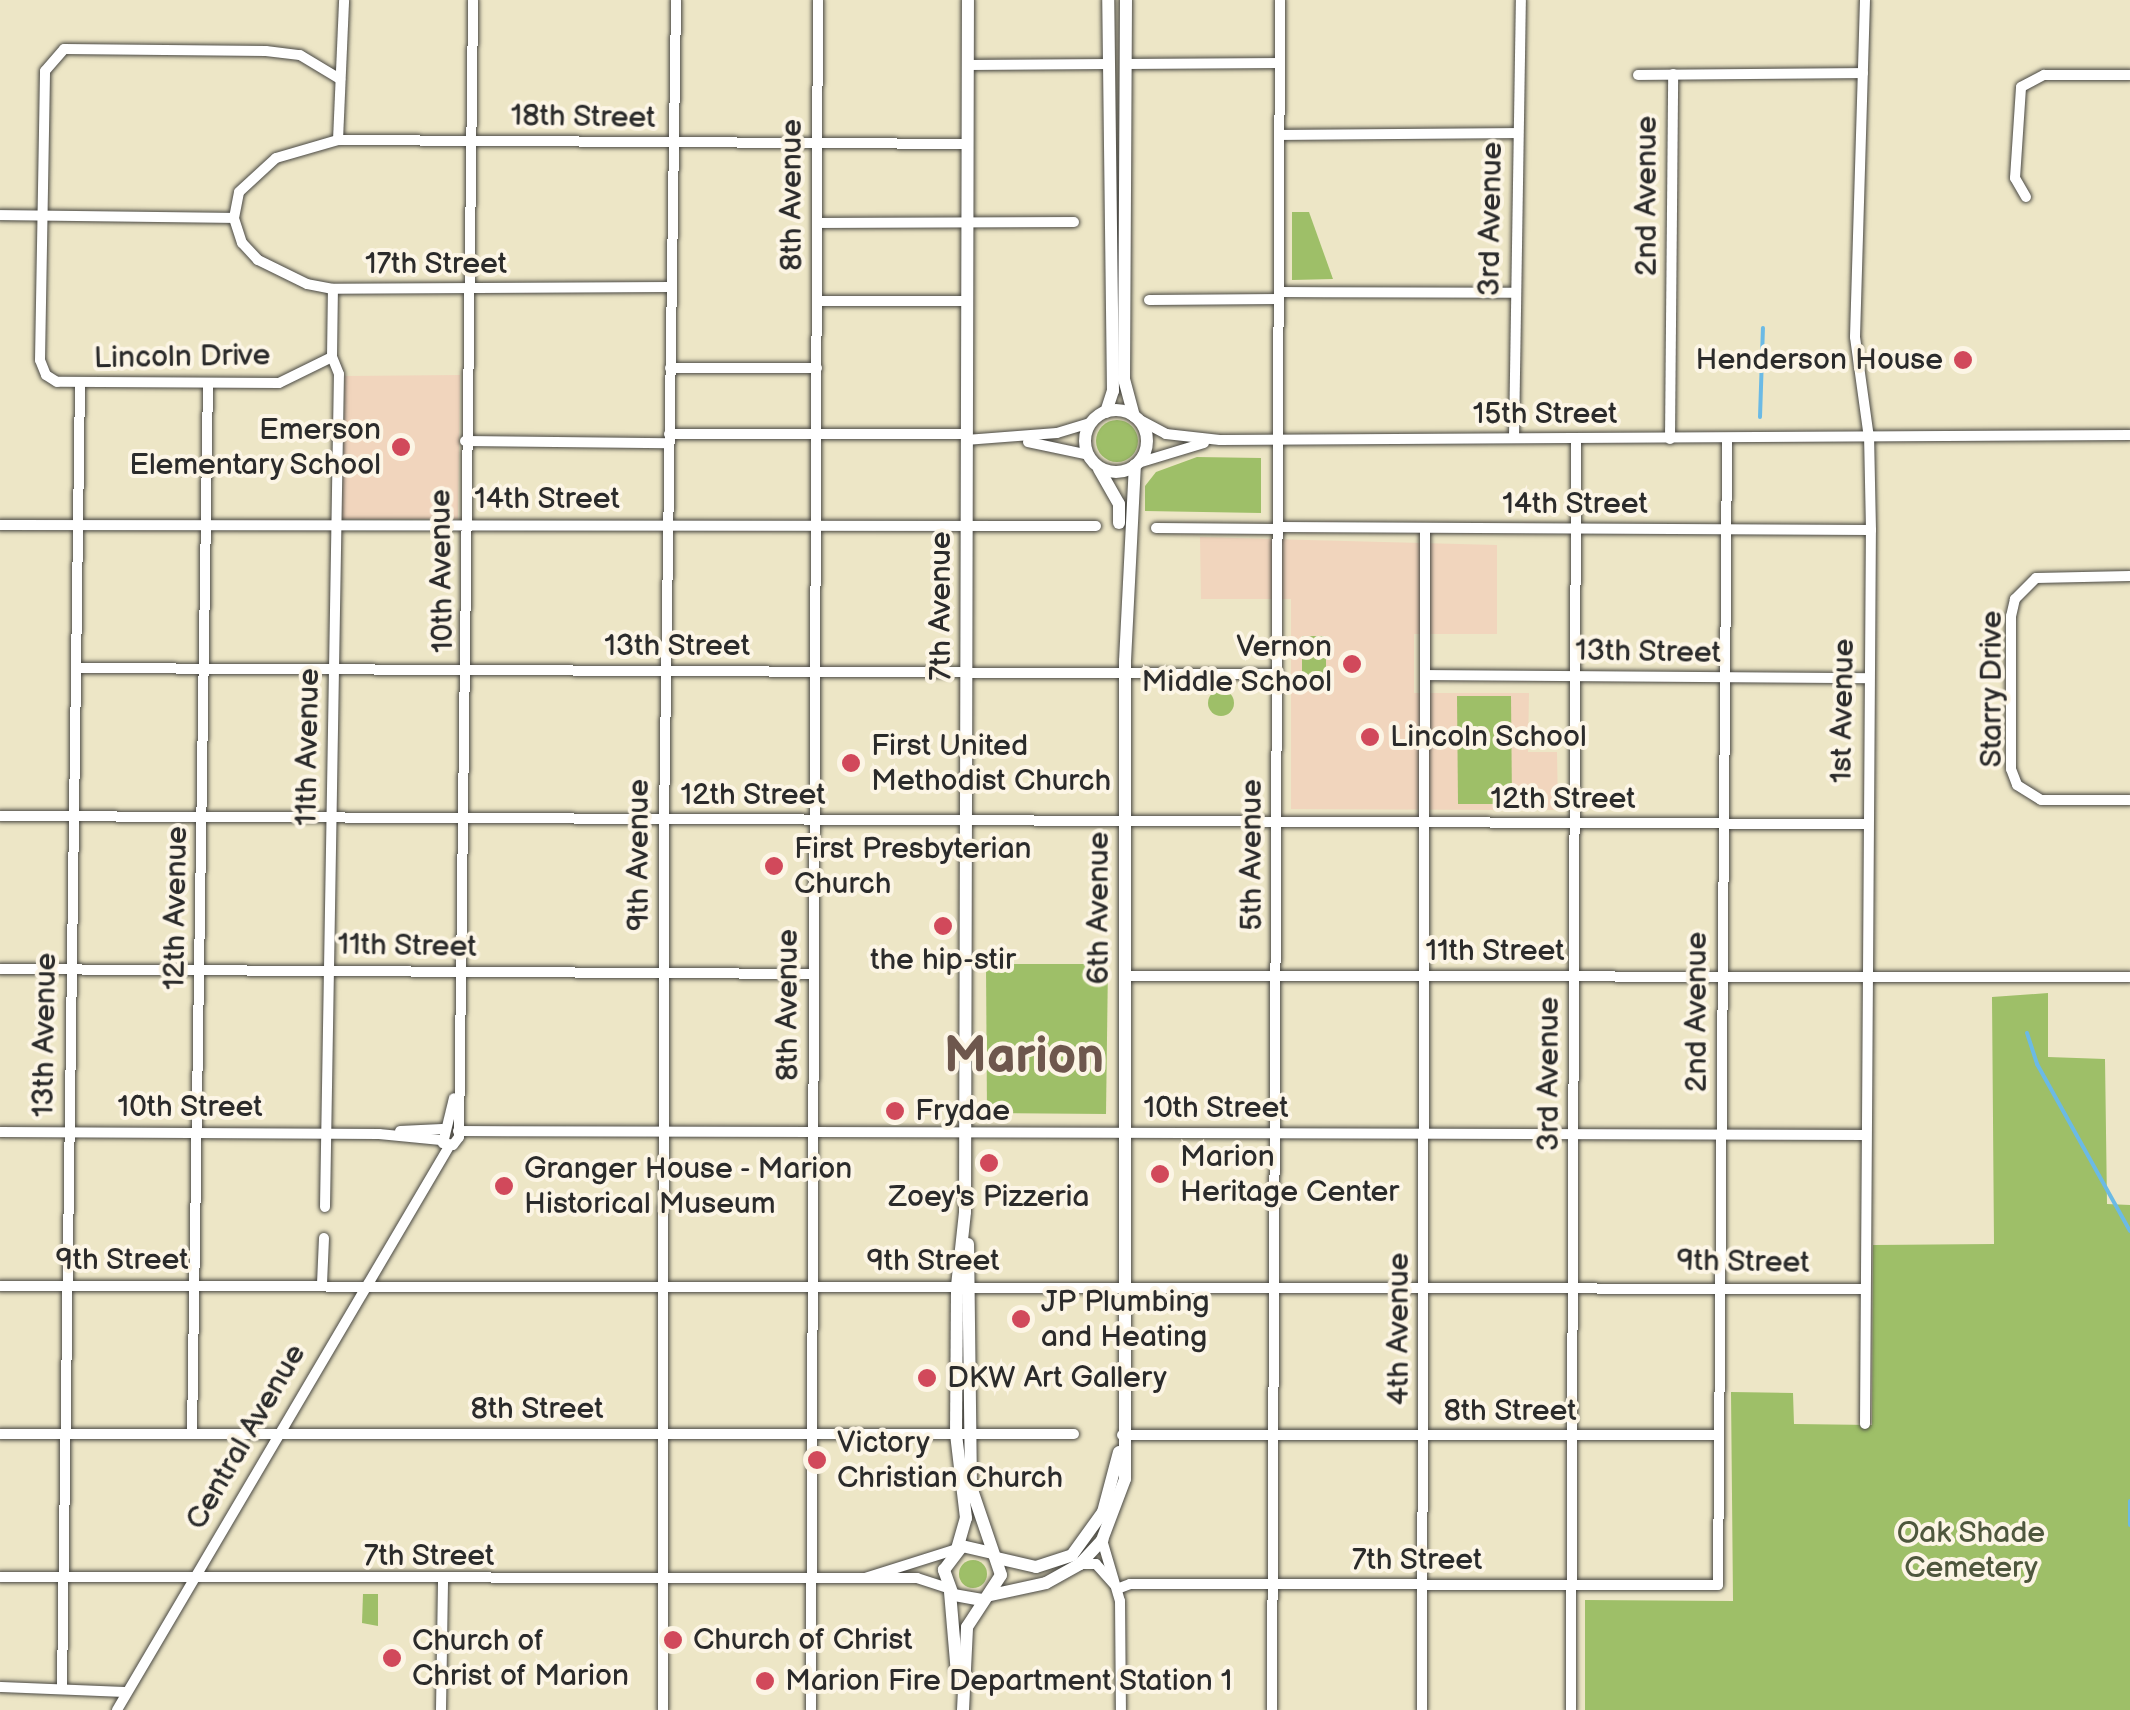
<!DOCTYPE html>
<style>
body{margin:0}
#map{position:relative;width:2130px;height:1710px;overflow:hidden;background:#ede6c6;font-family:"Balsamiq Sans",sans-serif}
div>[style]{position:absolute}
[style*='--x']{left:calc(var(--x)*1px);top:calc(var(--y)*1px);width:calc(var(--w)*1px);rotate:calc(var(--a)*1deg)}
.built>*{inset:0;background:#f1d5bd}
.green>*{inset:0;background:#9ebf68}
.round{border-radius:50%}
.stream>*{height:4px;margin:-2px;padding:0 2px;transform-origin:2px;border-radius:2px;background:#6bbae5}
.roads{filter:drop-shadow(0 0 2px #484742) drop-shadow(0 0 2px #484742)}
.minor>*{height:10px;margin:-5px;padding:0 5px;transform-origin:5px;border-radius:5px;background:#fff}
.major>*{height:12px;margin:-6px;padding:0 6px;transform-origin:6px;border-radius:6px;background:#fff}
.major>.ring{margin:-6px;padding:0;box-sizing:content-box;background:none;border:12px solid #fff;border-radius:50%}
.dots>*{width:28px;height:28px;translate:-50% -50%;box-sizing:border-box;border:5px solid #fcf5e5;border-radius:50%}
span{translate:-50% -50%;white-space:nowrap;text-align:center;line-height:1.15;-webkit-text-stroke:8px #fcf5e5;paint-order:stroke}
.street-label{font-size:30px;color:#2b2b2b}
.poi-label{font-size:30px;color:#2b2b2b}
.right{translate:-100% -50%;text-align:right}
.left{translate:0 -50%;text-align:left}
.park-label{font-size:30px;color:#4e573d}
.town-label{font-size:50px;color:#6e574d;font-weight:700}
</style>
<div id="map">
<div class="built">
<i style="clip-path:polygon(460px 375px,458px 519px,342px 519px,345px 376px)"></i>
<i style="clip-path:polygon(1200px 537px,1497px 545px,1497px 634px,1414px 634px,1414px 693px,1529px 693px,1528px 752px,1557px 752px,1558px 810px,1291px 809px,1291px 599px,1201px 599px)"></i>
</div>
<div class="green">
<i style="clip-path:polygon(1292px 212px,1309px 212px,1333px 279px,1292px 280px)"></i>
<i class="round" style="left:1096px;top:420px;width:42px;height:42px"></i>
<i style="clip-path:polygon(1197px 457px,1261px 458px,1261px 513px,1145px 511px,1145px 486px,1156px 472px)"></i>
<i style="clip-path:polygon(1302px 636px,1326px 636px,1326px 681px,1302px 681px)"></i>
<i class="round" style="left:1208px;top:690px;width:26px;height:26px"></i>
<i style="clip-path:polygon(1457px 696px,1511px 696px,1512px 804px,1458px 804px)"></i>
<i style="clip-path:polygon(986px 964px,1108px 964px,1106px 1114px,987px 1113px)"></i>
<i style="clip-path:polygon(2048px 993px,2048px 1057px,2105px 1059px,2107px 1204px,2130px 1205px,2130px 1710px,1585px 1710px,1585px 1600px,1733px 1601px,1731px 1392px,1793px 1393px,1794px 1424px,1872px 1425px,1873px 1245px,1994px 1244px,1992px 997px)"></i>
<i class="round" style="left:959px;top:1560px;width:28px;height:28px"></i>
<i style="clip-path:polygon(363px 1594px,378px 1594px,378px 1626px,362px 1623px)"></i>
</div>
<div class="stream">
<i style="--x:1760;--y:417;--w:89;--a:-88.1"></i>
<i style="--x:2027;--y:1033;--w:33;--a:72"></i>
<i style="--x:2037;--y:1064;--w:191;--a:60.9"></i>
<i style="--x:2130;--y:1501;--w:24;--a:90"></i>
</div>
<div class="roads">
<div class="minor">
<i style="--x:1126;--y:64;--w:154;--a:-0.4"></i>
<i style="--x:968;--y:65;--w:140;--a:-0.4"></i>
<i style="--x:1638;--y:75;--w:225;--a:-0.5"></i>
<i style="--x:1280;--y:135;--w:237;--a:-0.5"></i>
<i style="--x:338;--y:140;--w:140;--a:-87.5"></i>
<i style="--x:2026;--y:197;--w:22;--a:-120"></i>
<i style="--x:2015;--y:178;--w:91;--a:-86.2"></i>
<i style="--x:2021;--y:87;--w:26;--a:-28"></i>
<i style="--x:2044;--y:75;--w:86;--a:0"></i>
<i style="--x:0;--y:215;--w:234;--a:0.7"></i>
<i style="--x:817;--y:223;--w:257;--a:-0.2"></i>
<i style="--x:671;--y:287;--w:338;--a:179.7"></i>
<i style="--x:333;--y:289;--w:26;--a:-169"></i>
<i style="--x:307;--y:284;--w:55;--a:-153.9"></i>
<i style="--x:258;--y:260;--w:23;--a:-133"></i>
<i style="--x:242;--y:243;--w:26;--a:-108"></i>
<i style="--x:234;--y:218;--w:26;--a:-79"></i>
<i style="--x:239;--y:192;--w:50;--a:-42.6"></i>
<i style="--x:276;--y:158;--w:65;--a:-16.2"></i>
<i style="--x:338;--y:140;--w:629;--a:0.36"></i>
<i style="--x:1279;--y:292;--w:236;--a:0.2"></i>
<i style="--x:1149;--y:300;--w:130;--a:-0.4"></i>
<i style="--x:817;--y:301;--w:150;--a:0"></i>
<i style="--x:332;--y:357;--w:59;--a:153.9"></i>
<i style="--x:279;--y:383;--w:222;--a:-179.7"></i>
<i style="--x:57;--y:382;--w:13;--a:-148"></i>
<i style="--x:46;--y:375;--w:16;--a:-112"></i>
<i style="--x:40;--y:360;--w:289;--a:-89"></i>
<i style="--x:45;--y:71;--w:29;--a:-49"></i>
<i style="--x:64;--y:49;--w:202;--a:0.6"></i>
<i style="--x:266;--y:51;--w:34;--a:7"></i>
<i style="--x:300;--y:55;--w:47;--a:31"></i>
<i style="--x:670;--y:368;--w:147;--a:0"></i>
<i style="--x:1138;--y:419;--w:32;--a:28"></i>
<i style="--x:1166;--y:434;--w:54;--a:6.3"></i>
<i style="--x:1220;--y:440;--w:910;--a:-0.31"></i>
<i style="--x:669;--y:434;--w:297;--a:0"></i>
<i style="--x:1514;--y:438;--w:438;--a:-89.1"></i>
<i style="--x:1670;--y:439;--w:365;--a:-89.5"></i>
<i style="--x:966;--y:440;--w:91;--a:-4.4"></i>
<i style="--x:1057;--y:433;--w:37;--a:-17"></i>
<i style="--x:465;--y:441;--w:204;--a:0.6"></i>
<i style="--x:1028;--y:442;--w:62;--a:12"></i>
<i style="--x:1138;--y:463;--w:69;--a:-16.9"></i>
<i style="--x:0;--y:525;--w:1096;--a:0.05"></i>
<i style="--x:1278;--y:527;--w:593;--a:0.29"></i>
<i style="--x:1156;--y:528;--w:122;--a:0.5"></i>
<i style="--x:2130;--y:576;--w:94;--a:178.8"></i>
<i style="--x:2036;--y:578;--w:30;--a:135"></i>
<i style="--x:2015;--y:599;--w:17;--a:103"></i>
<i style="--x:2011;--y:616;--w:153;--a:90"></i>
<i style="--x:2011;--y:769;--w:17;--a:69"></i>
<i style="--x:2017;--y:785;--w:28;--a:32"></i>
<i style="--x:2041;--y:800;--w:89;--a:0"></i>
<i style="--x:76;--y:668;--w:1202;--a:0.29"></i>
<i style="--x:1425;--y:675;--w:444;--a:0.4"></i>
<i style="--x:0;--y:816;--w:1866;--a:0.25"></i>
<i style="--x:0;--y:969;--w:813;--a:0.35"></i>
<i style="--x:1124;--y:976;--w:1006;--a:0.06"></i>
<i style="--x:400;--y:1131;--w:42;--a:-2.7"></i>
<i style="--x:458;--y:1131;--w:1408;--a:0.16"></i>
<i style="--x:0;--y:1132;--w:379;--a:0.3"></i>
<i style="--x:379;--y:1134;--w:62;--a:5.5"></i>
<i style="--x:443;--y:1143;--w:10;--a:11"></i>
<i style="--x:453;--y:1145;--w:10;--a:-53"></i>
<i style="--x:459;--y:1137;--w:1137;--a:-89.29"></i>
<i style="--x:443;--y:1143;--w:46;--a:-76.3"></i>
<i style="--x:325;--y:1207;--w:833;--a:-89.04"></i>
<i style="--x:339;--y:374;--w:18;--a:-112"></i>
<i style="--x:332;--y:357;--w:68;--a:-89.2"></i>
<i style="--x:322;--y:1284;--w:46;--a:-87.5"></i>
<i style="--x:0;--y:1286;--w:1865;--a:0.09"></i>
<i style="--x:1865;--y:1424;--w:894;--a:-89.62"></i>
<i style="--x:1871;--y:530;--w:92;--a:-91.2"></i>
<i style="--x:1869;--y:438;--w:102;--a:-97.9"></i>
<i style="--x:1855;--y:337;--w:337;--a:-88.3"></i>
<i style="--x:0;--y:1434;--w:1074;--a:0"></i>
<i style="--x:192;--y:1434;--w:1050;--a:-89.13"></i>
<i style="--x:1122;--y:1435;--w:596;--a:0"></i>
<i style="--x:1102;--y:1540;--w:64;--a:73.6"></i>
<i style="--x:1120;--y:1601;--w:109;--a:89.5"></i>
<i style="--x:1081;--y:1564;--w:15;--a:0"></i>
<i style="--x:1096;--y:1564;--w:27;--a:48"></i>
<i style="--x:0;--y:1577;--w:917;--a:0.06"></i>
<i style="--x:917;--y:1578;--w:33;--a:18"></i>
<i style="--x:865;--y:1578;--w:93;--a:-17.5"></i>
<i style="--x:1117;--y:1589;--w:14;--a:-21"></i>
<i style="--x:1130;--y:1584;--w:588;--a:0.1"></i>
<i style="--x:1718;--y:1585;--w:1145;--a:-89.55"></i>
<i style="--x:0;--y:1687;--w:126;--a:2.3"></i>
<i style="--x:62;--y:1687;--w:1304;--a:-89.21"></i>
<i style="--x:117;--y:1710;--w:656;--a:-59.49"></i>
<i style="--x:441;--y:1710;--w:129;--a:-89.1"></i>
<i style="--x:663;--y:1710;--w:890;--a:-89.94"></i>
<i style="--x:664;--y:820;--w:820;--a:-89.16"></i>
<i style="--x:811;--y:1710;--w:1710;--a:-89.77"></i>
<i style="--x:1272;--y:1710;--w:1710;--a:-89.73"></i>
<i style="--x:1422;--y:1710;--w:1182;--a:-89.85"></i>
<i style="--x:1571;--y:1710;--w:1271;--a:-89.77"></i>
</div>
<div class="major">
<i style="--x:1126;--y:0;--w:379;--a:90.3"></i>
<i style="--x:1124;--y:379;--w:38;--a:75"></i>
<i class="ring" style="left:1085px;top:410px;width:50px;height:50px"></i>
<i style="--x:1106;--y:412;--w:22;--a:-72"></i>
<i style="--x:1113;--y:391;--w:391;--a:-90.7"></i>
<i style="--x:1099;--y:469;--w:40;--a:60.3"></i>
<i style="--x:1119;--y:504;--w:19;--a:90"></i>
<i style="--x:957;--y:1549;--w:32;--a:-74"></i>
<i style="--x:966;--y:1518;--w:85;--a:-96.8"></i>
<i style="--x:956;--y:1434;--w:148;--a:-89.6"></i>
<i style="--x:957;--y:1286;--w:74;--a:-83.8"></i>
<i style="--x:965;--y:1212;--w:1212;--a:-89.86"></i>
<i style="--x:997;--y:1558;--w:40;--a:13"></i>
<i style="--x:1036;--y:1567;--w:38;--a:-18"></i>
<i style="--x:1072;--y:1555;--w:53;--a:-54.2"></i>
<i style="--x:1103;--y:1512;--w:62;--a:-75.1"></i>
<i style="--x:950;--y:1592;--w:81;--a:85.1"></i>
<i style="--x:991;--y:1595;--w:56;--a:-12.3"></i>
<i style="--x:1046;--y:1583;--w:39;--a:-29"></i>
<i style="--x:1080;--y:1564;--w:33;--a:-47"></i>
<i style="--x:1102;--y:1540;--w:65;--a:-69.3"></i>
<i style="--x:1125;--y:1479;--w:818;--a:-90"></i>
<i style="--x:1125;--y:661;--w:196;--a:-87.1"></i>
<i style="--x:982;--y:1600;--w:29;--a:-170"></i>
<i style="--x:953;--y:1595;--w:27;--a:-110"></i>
<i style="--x:944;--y:1570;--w:30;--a:-53"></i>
<i style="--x:962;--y:1546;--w:31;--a:13"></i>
<i style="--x:963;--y:1710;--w:83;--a:-87.2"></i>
<i style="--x:967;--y:1627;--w:62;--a:-56.8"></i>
<i style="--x:1001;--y:1575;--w:93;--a:-108.8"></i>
<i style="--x:971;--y:1487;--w:243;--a:-90.7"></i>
</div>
</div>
<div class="dots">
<i style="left:1963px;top:360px;background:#d1495b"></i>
<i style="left:401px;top:447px;background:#d1495b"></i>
<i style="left:1352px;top:664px;background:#d1495b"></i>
<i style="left:1370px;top:737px;background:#d1495b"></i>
<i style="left:851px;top:763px;background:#d1495b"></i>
<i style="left:774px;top:866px;background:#d1495b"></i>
<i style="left:943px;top:926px;background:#d1495b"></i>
<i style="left:895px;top:1111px;background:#d1495b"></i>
<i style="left:989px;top:1163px;background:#d1495b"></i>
<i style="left:1160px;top:1174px;background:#d1495b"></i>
<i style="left:504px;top:1186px;background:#d1495b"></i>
<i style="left:1021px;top:1319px;background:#d1495b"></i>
<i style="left:927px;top:1378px;background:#d1495b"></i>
<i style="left:817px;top:1460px;background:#d1495b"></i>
<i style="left:673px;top:1640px;background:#d1495b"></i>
<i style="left:392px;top:1658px;background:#d1495b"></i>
<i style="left:765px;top:1681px;background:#d1495b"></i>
</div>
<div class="street-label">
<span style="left:583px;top:117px;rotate:1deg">18th Street</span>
<span style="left:792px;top:195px;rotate:-90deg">8th Avenue</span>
<span style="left:1647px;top:196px;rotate:-90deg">2nd Avenue</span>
<span style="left:1491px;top:219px;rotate:-89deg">3rd Avenue</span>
<span style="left:436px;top:264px">17th Street</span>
<span style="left:182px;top:357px;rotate:-1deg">Lincoln Drive</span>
<span style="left:1545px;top:414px">15th Street</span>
<span style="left:547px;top:499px">14th Street</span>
<span style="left:1575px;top:504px">14th Street</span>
<span style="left:442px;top:571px;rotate:-91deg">10th Avenue</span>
<span style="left:941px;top:606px;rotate:-90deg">7th Avenue</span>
<span style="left:677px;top:646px">13th Street</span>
<span style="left:1648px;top:652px;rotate:1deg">13th Street</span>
<span style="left:1992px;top:689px;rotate:-90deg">Starry Drive</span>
<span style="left:1843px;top:711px;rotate:-89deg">1st Avenue</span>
<span style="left:308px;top:747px;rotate:-89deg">11th Avenue</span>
<span style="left:753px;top:795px">12th Street</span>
<span style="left:1563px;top:799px">12th Street</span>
<span style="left:639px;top:855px;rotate:-90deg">9th Avenue</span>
<span style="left:1252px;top:855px;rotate:-90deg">5th Avenue</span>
<span style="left:176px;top:908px;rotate:-89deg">12th Avenue</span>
<span style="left:1099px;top:908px;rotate:-90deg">6th Avenue</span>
<span style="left:407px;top:946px;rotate:1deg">11th Street</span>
<span style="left:1495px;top:951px">11th Street</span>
<span style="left:788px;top:1005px;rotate:-90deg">8th Avenue</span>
<span style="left:1697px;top:1012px;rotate:-90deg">2nd Avenue</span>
<span style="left:45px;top:1035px;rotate:-89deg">13th Avenue</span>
<span style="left:1549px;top:1074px;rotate:-90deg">3rd Avenue</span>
<span style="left:190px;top:1107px">10th Street</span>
<span style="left:1216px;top:1108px">10th Street</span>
<span style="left:122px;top:1260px">9th Street</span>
<span style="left:933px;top:1261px">9th Street</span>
<span style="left:1743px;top:1262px;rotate:1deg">9th Street</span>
<span style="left:1399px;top:1329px;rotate:-90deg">4th Avenue</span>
<span style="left:537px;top:1409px">8th Street</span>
<span style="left:1510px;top:1411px">8th Street</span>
<span style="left:246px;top:1437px;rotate:-60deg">Central Avenue</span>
<span style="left:429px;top:1556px">7th Street</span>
<span style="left:1417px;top:1560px">7th Street</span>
</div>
<div class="poi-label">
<span class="right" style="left:1943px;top:360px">Henderson House</span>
<span class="right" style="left:381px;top:447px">Emerson<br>Elementary School</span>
<span class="right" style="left:1332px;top:664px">Vernon<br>Middle School</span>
<span class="left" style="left:1390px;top:737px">Lincoln School</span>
<span class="left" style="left:871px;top:763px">First United<br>Methodist Church</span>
<span class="left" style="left:794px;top:866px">First Presbyterian<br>Church</span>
<span style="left:943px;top:960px">the hip-stir</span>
<span class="left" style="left:915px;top:1111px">Frydae</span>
<span class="left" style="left:1180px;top:1174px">Marion<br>Heritage Center</span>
<span class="left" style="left:524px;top:1186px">Granger House - Marion<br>Historical Museum</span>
<span style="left:989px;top:1197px">Zoey's Pizzeria</span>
<span class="left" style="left:1041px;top:1319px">JP Plumbing<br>and Heating</span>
<span class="left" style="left:947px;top:1378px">DKW Art Gallery</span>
<span class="left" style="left:837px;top:1460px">Victory<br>Christian Church</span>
<span class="left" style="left:693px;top:1640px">Church of Christ</span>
<span class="left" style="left:412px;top:1658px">Church of<br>Christ of Marion</span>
<span class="left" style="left:785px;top:1681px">Marion Fire Department Station 1</span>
</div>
<div class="park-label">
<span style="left:1971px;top:1550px">Oak Shade<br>Cemetery</span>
</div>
<div class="town-label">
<span style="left:1024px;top:1058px">Marion</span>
</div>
</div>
